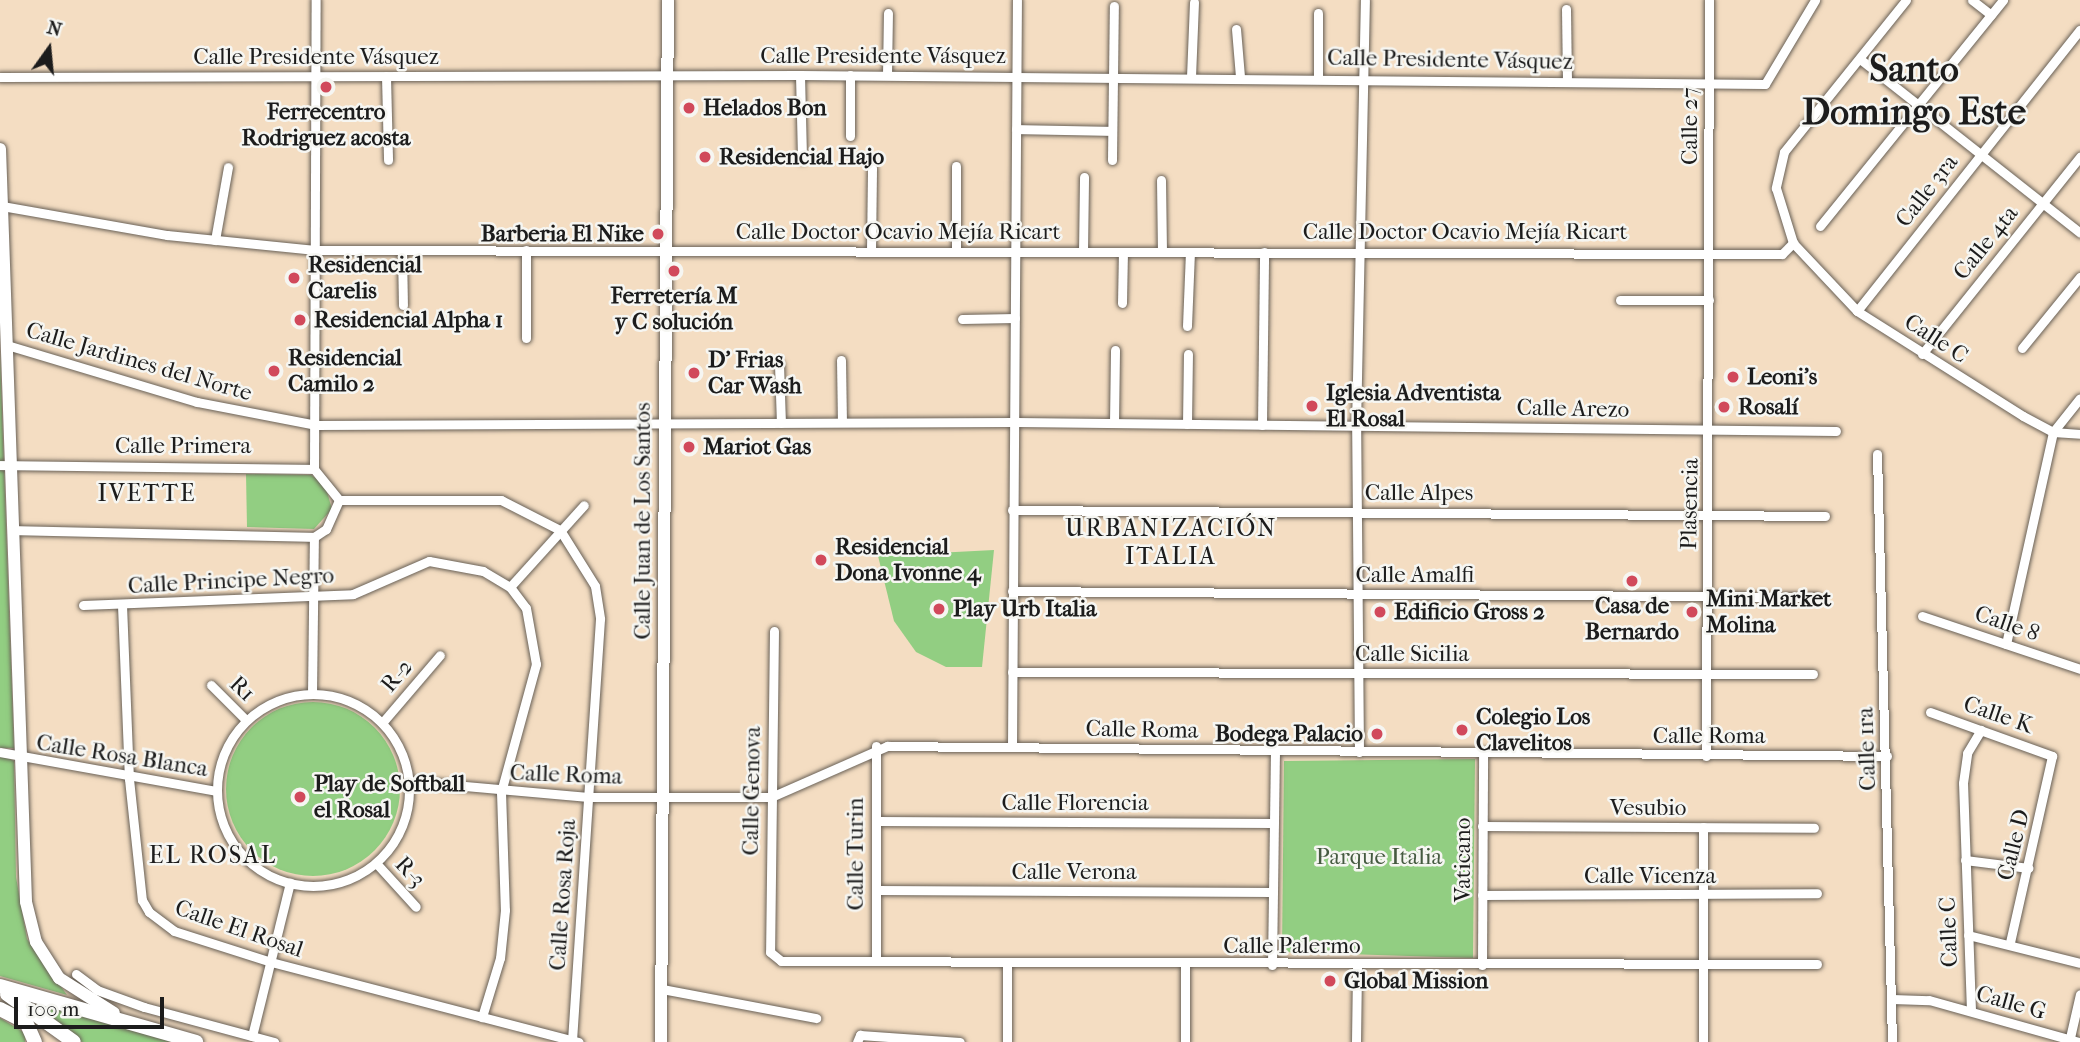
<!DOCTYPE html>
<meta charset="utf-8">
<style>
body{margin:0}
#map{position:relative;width:2080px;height:1042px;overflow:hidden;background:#f4ddc2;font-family:"IM FELL French Canon",serif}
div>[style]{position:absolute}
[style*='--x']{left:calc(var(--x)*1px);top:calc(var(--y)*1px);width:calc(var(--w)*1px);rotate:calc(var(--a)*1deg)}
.green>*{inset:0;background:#92ce82}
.round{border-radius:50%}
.roads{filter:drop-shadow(0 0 2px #686056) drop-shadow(0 0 2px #686056)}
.street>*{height:9px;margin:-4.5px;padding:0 4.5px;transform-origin:4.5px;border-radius:4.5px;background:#fff}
.street>.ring{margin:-4.5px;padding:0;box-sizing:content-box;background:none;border:9px solid #fff;border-radius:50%}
.secondary>*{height:12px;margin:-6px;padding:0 6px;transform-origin:6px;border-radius:6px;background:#fff}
.primary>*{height:14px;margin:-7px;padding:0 7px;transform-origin:7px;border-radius:7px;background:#fff}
.dots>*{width:19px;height:19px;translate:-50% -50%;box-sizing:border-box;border:4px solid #f6f6f2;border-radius:50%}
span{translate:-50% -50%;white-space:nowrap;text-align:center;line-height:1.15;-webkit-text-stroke:5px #f6f6f2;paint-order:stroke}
.street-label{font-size:23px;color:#1c1c1c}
.poi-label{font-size:23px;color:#1c1c1c;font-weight:700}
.left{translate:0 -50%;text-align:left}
.right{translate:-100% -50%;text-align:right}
.park-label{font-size:23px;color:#455a40}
.neighbourhood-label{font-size:24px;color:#1c1c1c;letter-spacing:2px}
.town-label{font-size:37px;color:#1c1c1c;font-weight:700}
.north{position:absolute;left:14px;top:14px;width:70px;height:70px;-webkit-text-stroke:5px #f6f6f2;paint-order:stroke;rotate:15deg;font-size:19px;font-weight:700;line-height:28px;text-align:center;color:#1c1c1c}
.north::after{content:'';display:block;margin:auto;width:24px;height:32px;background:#1c1c1c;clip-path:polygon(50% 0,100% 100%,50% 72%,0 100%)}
.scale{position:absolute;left:14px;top:997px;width:150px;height:32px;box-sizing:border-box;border:4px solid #1c1c1c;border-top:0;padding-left:9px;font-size:21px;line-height:24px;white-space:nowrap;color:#1c1c1c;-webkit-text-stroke:5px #f6f6f2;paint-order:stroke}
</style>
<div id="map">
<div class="green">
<i style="clip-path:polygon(0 354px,14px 748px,0 748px)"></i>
<i style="clip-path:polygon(246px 474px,311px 475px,325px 485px,332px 509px,314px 529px,247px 527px)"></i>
<i style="clip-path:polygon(994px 550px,982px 667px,946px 667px,916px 652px,894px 621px,878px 556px)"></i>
<i class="round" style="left:226px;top:702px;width:174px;height:174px"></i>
<i style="clip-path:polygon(0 754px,14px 761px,16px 877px,27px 939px,67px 995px,0 976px)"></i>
<i style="clip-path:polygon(1475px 759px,1473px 958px,1282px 952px,1284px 761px)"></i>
<i style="clip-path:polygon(34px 1002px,176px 1042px,82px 1042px)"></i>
<i style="clip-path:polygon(0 1018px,25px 1033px,25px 1042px,0 1042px)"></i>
</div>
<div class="roads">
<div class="street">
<i style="--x:1906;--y:0;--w:195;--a:128.8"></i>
<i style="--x:1784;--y:152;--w:37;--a:103"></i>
<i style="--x:1776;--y:188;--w:58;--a:72.8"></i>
<i style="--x:1793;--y:243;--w:93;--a:46.7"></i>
<i style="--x:1857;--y:311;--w:196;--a:32.3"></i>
<i style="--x:2023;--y:416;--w:34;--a:28"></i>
<i style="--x:2053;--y:432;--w:27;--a:4"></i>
<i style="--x:1972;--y:0;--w:24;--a:38"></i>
<i style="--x:1566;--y:9;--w:72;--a:89.2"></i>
<i style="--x:1318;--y:13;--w:65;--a:90"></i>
<i style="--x:1236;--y:29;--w:48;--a:85.2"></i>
<i style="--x:1860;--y:59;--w:280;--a:38.3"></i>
<i style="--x:800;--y:75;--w:84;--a:88.6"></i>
<i style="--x:850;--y:75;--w:61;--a:90"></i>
<i style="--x:887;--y:75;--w:62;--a:-89.1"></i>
<i style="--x:386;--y:76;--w:84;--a:88.6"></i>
<i style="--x:0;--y:77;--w:800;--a:-0.14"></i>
<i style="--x:800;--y:75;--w:965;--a:0.53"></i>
<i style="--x:1765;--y:84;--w:98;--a:-59.2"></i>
<i style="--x:1191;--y:77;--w:75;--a:-87.7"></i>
<i style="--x:1016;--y:129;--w:96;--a:1.2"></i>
<i style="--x:1112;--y:160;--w:154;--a:-89.3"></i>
<i style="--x:956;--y:166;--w:85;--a:90"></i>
<i style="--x:1161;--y:180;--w:72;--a:89.2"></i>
<i style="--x:2;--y:206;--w:168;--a:10"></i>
<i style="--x:167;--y:235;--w:149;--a:5.8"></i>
<i style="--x:315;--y:250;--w:1467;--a:0.16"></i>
<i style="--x:1782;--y:254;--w:16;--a:-45"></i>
<i style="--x:1820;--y:226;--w:291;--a:-51"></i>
<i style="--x:215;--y:240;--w:74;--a:-79.9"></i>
<i style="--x:402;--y:250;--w:55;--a:89"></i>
<i style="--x:871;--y:251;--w:83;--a:-89.3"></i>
<i style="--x:1083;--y:252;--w:75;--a:-89.2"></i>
<i style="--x:1620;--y:300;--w:89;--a:0"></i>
<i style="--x:1122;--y:303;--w:51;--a:-88.9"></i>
<i style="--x:1857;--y:311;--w:359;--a:-51.6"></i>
<i style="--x:962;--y:319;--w:53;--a:-1.1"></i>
<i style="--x:1187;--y:326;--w:74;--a:-87.7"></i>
<i style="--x:526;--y:338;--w:88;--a:-90"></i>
<i style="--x:7;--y:345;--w:198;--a:16.7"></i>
<i style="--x:197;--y:402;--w:121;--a:10.9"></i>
<i style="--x:316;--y:425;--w:700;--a:-0.25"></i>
<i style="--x:1016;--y:422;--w:820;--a:0.63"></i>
<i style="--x:2022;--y:348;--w:92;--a:-50.8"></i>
<i style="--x:1922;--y:354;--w:253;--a:-51.3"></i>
<i style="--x:841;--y:360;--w:62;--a:89.1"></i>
<i style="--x:779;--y:364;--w:59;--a:88.1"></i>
<i style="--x:1114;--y:423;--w:73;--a:-89.2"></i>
<i style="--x:1187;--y:424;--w:70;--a:-89.2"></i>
<i style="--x:1262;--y:425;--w:173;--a:-89.3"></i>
<i style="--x:1877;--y:454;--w:588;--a:88.54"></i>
<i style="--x:0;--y:465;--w:314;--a:0.7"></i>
<i style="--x:314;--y:469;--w:40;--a:51"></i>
<i style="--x:339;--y:500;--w:32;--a:114"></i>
<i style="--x:326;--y:529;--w:14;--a:146"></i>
<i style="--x:314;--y:537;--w:301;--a:-178.7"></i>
<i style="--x:314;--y:469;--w:469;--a:-89.8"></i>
<i style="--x:339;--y:500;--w:162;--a:0"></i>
<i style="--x:501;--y:500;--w:66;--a:27"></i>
<i style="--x:560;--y:530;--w:66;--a:58"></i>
<i style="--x:595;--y:586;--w:33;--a:81"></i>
<i style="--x:600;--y:619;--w:422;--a:93.8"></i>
<i style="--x:1012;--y:510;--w:813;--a:0.42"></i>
<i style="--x:510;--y:587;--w:110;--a:-47.9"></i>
<i style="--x:1012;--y:591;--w:805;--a:0.43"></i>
<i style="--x:83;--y:605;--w:270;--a:-2.3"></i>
<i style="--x:353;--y:594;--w:83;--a:-23.5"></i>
<i style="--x:429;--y:561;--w:55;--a:10.5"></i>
<i style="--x:483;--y:571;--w:31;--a:31"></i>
<i style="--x:510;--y:587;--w:26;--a:53"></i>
<i style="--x:526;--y:608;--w:57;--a:79.9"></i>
<i style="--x:536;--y:664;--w:133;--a:105.3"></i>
<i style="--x:501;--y:792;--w:118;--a:88.1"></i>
<i style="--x:505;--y:910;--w:48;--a:95.9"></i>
<i style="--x:500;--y:958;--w:62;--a:107"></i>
<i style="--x:122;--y:605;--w:174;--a:87.7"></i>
<i style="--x:129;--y:779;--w:122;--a:83.9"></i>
<i style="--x:142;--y:900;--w:14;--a:60"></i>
<i style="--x:149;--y:912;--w:31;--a:37"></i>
<i style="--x:174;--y:931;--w:102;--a:17.7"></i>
<i style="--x:271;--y:962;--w:318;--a:14.6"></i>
<i style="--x:1922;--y:616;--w:167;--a:18.5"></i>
<i style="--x:774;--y:631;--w:321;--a:90.7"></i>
<i style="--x:770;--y:952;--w:14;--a:39"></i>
<i style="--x:781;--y:961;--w:1036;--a:0.17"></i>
<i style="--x:2006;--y:644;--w:217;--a:-77.5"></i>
<i style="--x:2053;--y:432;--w:43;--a:-51.5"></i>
<i style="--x:1012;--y:672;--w:801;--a:0.14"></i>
<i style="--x:211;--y:685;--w:49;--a:45"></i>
<i style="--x:312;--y:694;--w:157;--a:-89.3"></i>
<i class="ring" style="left:217px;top:694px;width:183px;height:183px"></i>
<i style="--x:1930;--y:712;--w:130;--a:19.8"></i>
<i style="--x:2052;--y:756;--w:191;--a:102.7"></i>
<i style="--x:382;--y:723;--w:89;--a:-49.5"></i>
<i style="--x:1012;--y:747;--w:747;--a:-89.62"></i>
<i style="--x:0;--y:752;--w:219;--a:10.2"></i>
<i style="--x:1359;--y:752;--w:326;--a:-90.5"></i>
<i style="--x:1356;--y:426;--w:426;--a:-88.8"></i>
<i style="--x:1706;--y:756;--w:756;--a:-89.77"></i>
<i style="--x:409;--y:781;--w:180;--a:5.1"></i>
<i style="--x:588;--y:797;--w:183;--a:0"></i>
<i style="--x:771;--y:797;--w:127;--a:-23.7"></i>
<i style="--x:887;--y:746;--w:1000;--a:0.57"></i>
<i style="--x:876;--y:821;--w:398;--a:0.3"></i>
<i style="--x:1482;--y:826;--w:332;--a:0.3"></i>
<i style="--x:1703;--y:827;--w:215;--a:90"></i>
<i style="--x:1965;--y:860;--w:64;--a:7.2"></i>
<i style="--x:376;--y:863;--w:59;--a:47.7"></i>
<i style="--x:876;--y:890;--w:397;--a:0.3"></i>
<i style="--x:1482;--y:895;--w:335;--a:-0.3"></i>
<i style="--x:1968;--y:935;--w:115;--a:14"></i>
<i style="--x:876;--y:961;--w:215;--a:-90"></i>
<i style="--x:1007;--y:962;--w:80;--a:90"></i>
<i style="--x:1185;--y:964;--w:78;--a:90"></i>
<i style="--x:1272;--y:965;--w:214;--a:-89.2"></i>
<i style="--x:1482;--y:965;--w:210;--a:-89.7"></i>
<i style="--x:76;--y:974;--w:26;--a:37"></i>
<i style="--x:97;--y:990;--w:50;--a:19.9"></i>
<i style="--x:144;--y:1007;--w:135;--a:15.1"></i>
<i style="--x:662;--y:989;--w:157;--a:10.7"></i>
<i style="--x:1892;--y:999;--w:37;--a:2"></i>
<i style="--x:1929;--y:1000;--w:155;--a:15.7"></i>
<i style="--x:1971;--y:1011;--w:228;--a:-92"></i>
<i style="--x:1963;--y:783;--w:30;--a:-82"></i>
<i style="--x:1967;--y:753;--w:27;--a:-59"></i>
<i style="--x:252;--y:1036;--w:158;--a:-76.1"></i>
<i style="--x:857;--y:1042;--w:8;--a:-67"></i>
<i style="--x:860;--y:1035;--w:100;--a:4"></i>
<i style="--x:1356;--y:1042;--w:76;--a:-89.2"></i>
<i style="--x:2069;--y:1042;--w:49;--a:-77.1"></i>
</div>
<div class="secondary">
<i style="--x:0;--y:149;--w:753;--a:88.02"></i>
<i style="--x:26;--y:902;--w:41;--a:76"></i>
<i style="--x:36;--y:942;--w:43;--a:57.4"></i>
<i style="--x:59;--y:978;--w:65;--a:32.5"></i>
<i style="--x:661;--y:1042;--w:1042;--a:-89.62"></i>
</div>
<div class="primary">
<i style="--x:0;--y:986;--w:204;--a:15.9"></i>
<i style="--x:7;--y:994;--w:82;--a:35.6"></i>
<i style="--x:0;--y:1009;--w:29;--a:27"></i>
<i style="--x:26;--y:1022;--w:22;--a:66"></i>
</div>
</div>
<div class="dots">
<i style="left:326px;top:87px;background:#d1495b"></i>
<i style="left:689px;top:108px;background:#d1495b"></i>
<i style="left:705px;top:157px;background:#d1495b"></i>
<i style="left:658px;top:234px;background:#d1495b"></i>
<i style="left:674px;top:271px;background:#d1495b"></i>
<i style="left:294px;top:278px;background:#d1495b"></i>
<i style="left:300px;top:320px;background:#d1495b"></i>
<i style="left:274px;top:371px;background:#d1495b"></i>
<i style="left:694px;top:373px;background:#d1495b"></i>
<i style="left:1733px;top:377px;background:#d1495b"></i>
<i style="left:1312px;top:406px;background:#d1495b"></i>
<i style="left:1724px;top:407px;background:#d1495b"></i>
<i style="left:689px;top:447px;background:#d1495b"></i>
<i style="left:821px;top:560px;background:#d1495b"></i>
<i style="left:1632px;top:581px;background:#d1495b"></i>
<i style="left:939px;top:609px;background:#d1495b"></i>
<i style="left:1380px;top:612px;background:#d1495b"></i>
<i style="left:1692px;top:612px;background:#d1495b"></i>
<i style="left:1462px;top:730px;background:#d1495b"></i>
<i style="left:1377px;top:734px;background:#d1495b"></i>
<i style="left:300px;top:797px;background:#d1495b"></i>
<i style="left:1330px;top:981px;background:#d1495b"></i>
</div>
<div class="street-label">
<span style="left:883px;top:56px">Calle Presidente Vásquez</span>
<span style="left:316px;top:57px">Calle Presidente Vásquez</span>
<span style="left:1450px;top:60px;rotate:1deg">Calle Presidente Vásquez</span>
<span style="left:1690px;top:126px;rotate:-90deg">Calle 27</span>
<span style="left:1927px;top:191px;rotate:-52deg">Calle 3ra</span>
<span style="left:898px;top:232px">Calle Doctor Ocavio Mejía Ricart</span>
<span style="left:1465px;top:232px">Calle Doctor Ocavio Mejía Ricart</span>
<span style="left:1986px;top:243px;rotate:-51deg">Calle 4ta</span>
<span style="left:1936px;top:339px;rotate:33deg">Calle C</span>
<span style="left:139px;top:362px;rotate:16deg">Calle Jardines del Norte</span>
<span style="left:1573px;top:409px;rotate:1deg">Calle Arezo</span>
<span style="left:183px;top:446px">Calle Primera</span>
<span style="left:1419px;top:493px">Calle Alpes</span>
<span style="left:1690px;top:504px;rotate:-89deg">Plasencia</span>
<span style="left:643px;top:521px;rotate:-90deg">Calle Juan de Los Santos</span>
<span style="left:1415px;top:575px">Calle Amalfi</span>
<span style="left:231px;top:581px;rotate:-3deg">Calle Principe Negro</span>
<span style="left:2007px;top:624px;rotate:19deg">Calle 8</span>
<span style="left:1412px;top:654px">Calle Sicilia</span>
<span style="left:397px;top:676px;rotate:-50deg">R-2</span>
<span style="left:242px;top:689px;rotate:44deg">R1</span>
<span style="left:1998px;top:715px;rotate:19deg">Calle K</span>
<span style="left:1142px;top:730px;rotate:1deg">Calle Roma</span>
<span style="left:1709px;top:736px">Calle Roma</span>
<span style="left:1867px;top:749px;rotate:-92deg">Calle 1ra</span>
<span style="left:122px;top:756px;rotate:9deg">Calle Rosa Blanca</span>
<span style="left:566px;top:775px;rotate:2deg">Calle Roma</span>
<span style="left:752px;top:791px;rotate:-89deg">Calle Genova</span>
<span style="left:1075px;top:803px">Calle Florencia</span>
<span style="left:1648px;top:808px">Vesubio</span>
<span style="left:2014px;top:845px;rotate:-76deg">Calle D</span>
<span style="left:856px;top:854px;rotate:-90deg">Calle Turin</span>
<span style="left:1463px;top:860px;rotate:-90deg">Vaticano</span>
<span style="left:410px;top:872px;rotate:47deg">R-3</span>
<span style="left:1074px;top:872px">Calle Verona</span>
<span style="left:1650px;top:876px">Calle Vicenza</span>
<span style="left:563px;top:895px;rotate:-86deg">Calle Rosa Roja</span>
<span style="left:239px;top:929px;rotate:19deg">Calle El Rosal</span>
<span style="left:1949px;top:932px;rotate:-92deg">Calle C</span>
<span style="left:1292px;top:946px">Calle Palermo</span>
<span style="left:2011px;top:1003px;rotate:16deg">Calle G</span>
</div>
<div class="poi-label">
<span class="left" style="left:703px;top:108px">Helados Bon</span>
<span style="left:326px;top:125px">Ferrecentro<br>Rodriguez acosta</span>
<span class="left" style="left:719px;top:157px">Residencial Hajo</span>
<span class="right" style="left:644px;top:234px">Barberia El Nike</span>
<span class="left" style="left:308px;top:278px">Residencial<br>Carelis</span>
<span style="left:674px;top:309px">Ferretería M<br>y C solución</span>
<span class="left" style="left:314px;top:320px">Residencial Alpha 1</span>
<span class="left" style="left:288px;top:371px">Residencial<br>Camilo 2</span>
<span class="left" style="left:708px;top:373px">D' Frias<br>Car Wash</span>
<span class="left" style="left:1747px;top:377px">Leoni's</span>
<span class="left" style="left:1326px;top:406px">Iglesia Adventista<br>El Rosal</span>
<span class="left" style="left:1738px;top:407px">Rosalí</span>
<span class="left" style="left:703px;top:447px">Mariot Gas</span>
<span class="left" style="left:835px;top:560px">Residencial<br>Dona Ivonne 4</span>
<span class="left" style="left:1706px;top:612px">Mini Market<br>Molina</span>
<span style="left:1632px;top:619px">Casa de<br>Bernardo</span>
<span class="left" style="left:953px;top:609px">Play Urb Italia</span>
<span class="left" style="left:1394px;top:612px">Edificio Gross 2</span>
<span class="left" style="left:1476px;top:730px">Colegio Los<br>Clavelitos</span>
<span class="right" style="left:1363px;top:734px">Bodega Palacio</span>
<span class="left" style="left:314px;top:797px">Play de Softball<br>el Rosal</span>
<span class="left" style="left:1344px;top:981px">Global Mission</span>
</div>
<div class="park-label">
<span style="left:1379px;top:857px">Parque Italia</span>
</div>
<div class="neighbourhood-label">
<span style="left:147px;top:494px">IVETTE</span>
<span style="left:1171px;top:543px">URBANIZACIÓN<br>ITALIA</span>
<span style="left:213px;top:856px">EL ROSAL</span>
</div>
<div class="town-label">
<span style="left:1914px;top:91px">Santo<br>Domingo Este</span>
</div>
<div class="north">N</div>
<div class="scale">100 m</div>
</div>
